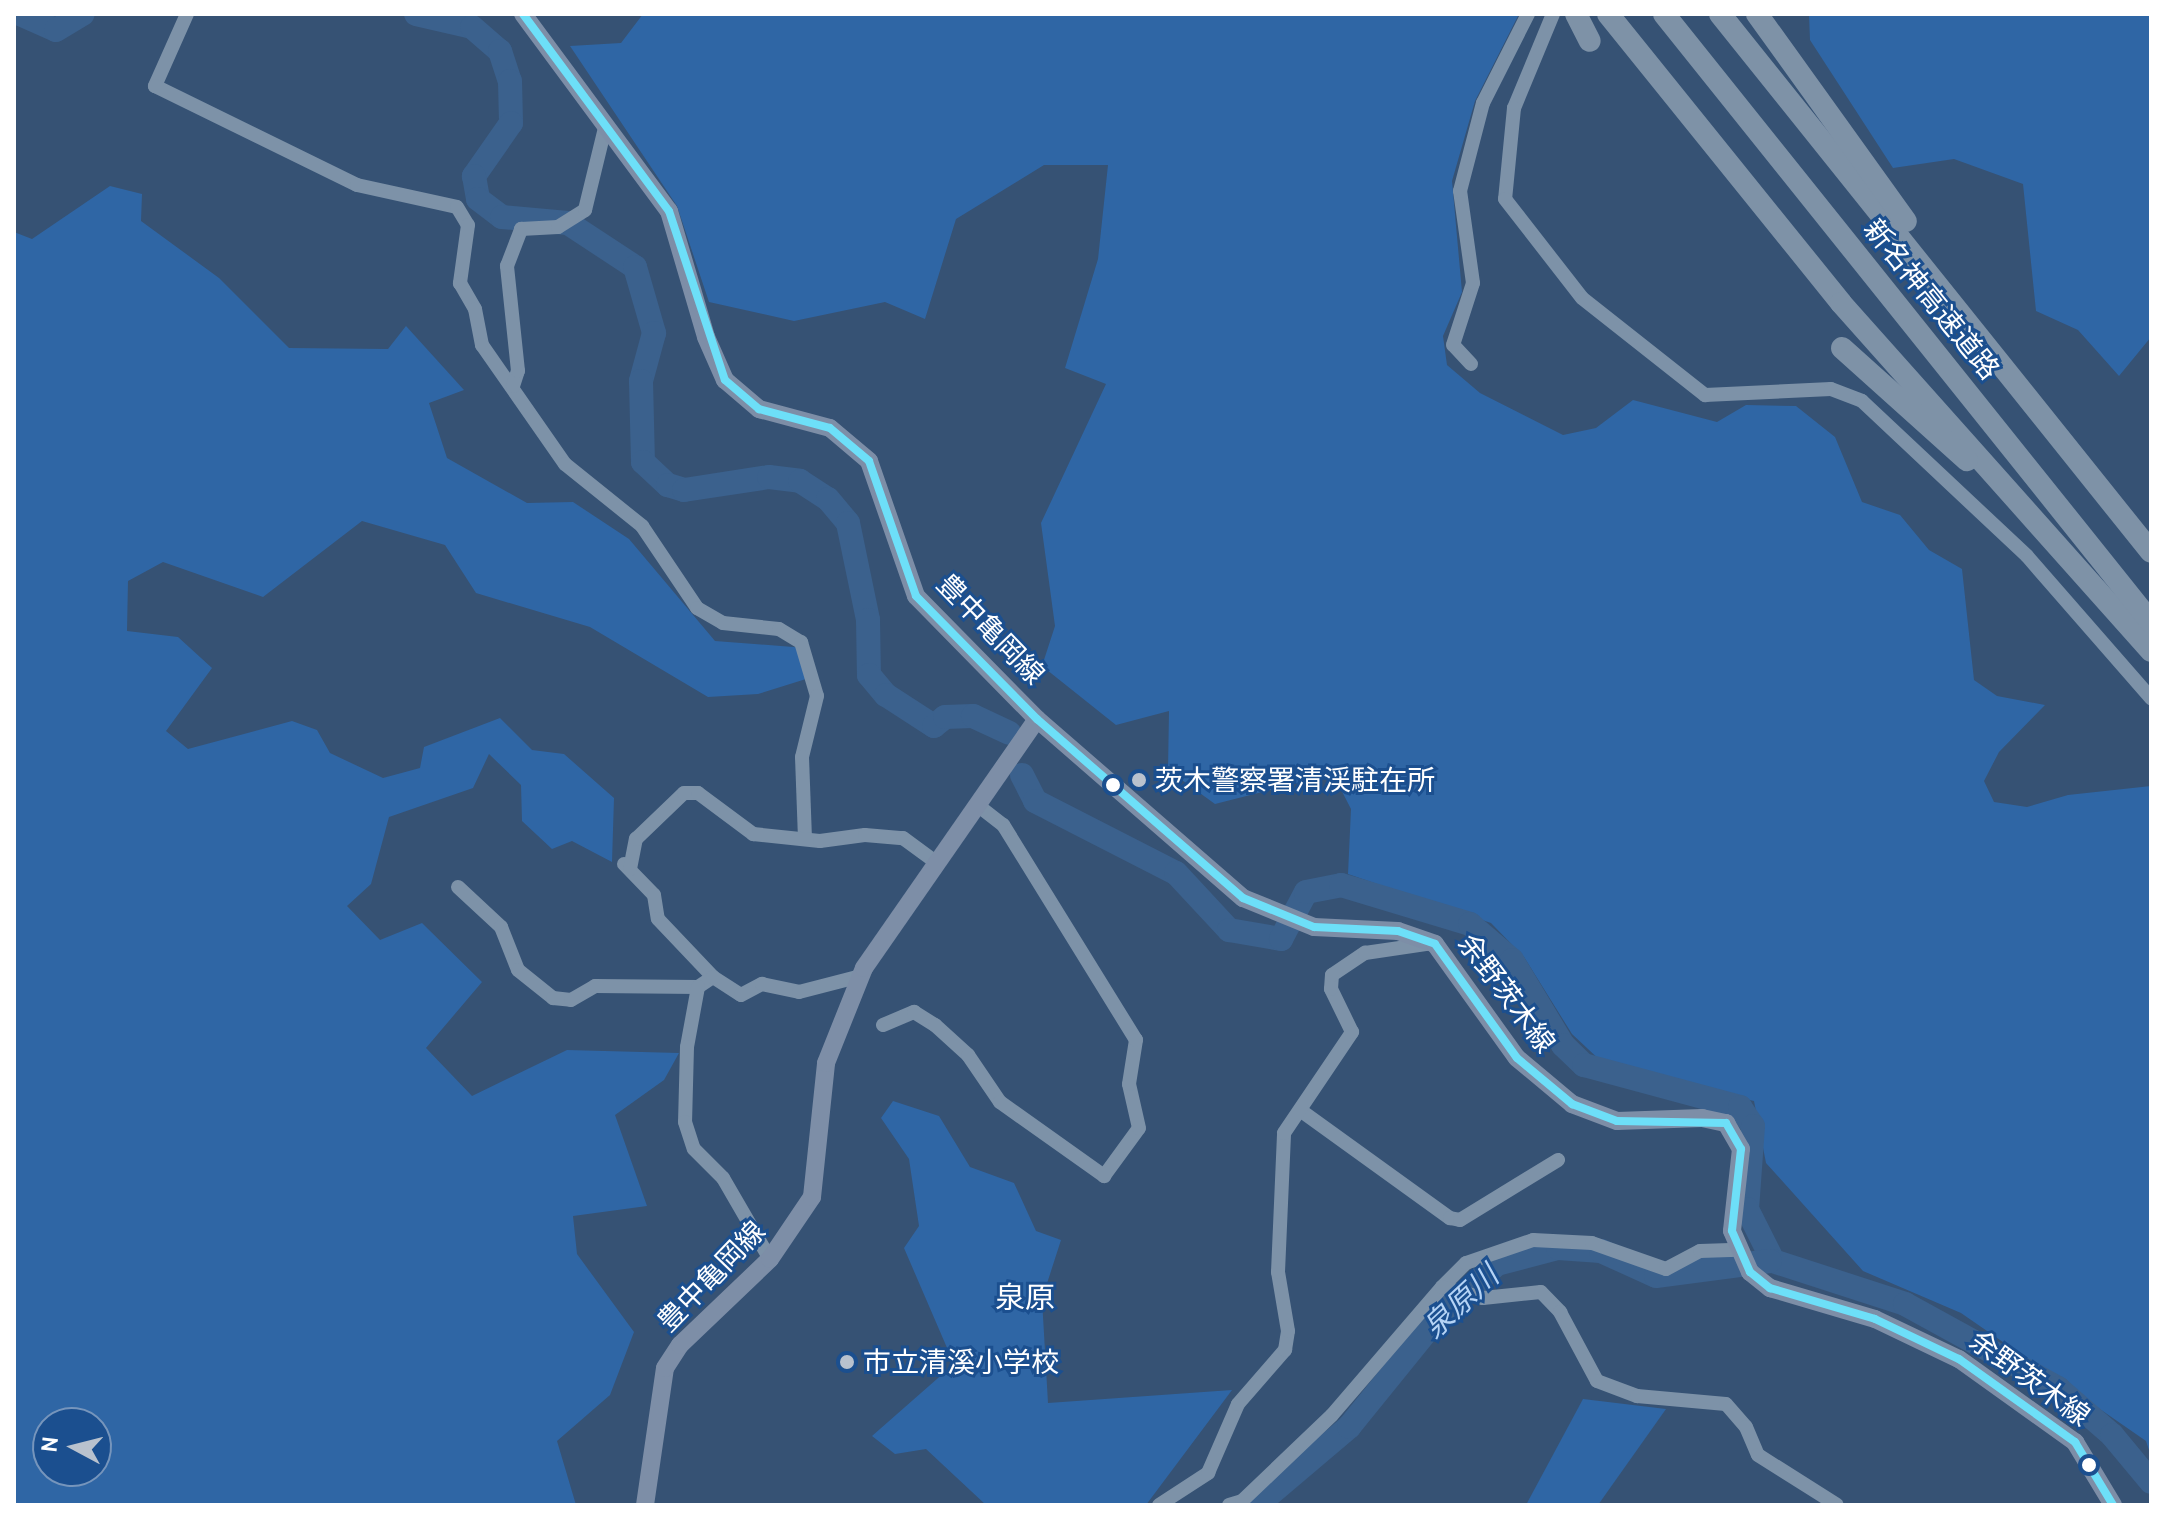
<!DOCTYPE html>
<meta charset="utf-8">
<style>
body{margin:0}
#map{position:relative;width:2165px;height:1519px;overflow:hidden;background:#365274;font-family:Cabin,"Noto Sans JP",sans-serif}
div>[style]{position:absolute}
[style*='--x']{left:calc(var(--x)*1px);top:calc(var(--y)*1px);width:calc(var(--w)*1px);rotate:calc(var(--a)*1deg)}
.green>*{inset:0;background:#2f66a5}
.river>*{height:24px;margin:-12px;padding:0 12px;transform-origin:12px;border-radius:12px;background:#3b618d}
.minor>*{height:14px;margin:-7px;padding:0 7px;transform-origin:7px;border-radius:7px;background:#7d92a8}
.major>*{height:18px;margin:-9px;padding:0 9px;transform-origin:9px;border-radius:9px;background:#7d8ea7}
.highway>*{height:22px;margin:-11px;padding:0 11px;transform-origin:11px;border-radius:11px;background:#7e92a7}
.bus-1>*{height:8px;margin:-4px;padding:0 4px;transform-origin:4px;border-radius:4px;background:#6ddff8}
.dots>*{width:22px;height:22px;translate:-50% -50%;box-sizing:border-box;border:4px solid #1b4f8f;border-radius:50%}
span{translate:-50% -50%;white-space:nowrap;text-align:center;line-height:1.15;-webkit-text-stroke:6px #1b4f8f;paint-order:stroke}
.street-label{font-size:28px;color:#fff}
.poi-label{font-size:28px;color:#fff}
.left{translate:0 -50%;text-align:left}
.neighbourhood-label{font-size:30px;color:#fff}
.water-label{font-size:30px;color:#b5d3f5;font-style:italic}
.frame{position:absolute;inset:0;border:16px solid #fff;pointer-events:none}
.north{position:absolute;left:32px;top:1407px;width:80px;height:80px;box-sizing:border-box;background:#1b4f8f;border:2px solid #7695bc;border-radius:50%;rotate:277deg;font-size:22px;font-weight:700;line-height:32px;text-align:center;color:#fff}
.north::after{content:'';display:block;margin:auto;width:28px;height:36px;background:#b9c2ce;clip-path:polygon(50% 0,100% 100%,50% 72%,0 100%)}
</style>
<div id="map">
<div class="green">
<i style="clip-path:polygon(643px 14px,1519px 14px,1475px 101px,1452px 181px,1462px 292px,1443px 336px,1447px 365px,1480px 393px,1563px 435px,1596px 428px,1633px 400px,1717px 422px,1746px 405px,1796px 406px,1835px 437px,1862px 502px,1900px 515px,1929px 550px,1962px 569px,1974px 680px,1997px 696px,2045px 705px,1999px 752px,1984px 781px,1994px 802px,2027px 807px,2068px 795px,2151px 786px,2151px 1456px,2146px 1441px,1961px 1313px,1863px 1271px,1766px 1163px,1754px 1101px,1604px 1064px,1572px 1034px,1524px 957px,1491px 923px,1348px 874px,1351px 809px,1333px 774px,1215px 804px,1168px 770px,1169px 711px,1116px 725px,1042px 666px,1055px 626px,1041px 523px,1106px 384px,1065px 368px,1098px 259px,1108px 165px,1044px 165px,956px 219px,925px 319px,885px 302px,794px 321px,709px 302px,677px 206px,570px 46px,621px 43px)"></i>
<i style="clip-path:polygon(1809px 14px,2151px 14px,2151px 337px,2119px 376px,2078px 330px,2036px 311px,2023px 184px,1954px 159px,1893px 168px,1810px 40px)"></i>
<i style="clip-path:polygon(evenodd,110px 186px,142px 194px,141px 221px,219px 278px,289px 348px,388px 349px,406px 326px,464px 390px,429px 403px,447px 458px,527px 503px,573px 502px,629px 539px,715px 641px,806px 648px,806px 679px,758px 694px,708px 697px,590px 627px,476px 593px,445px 545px,362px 521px,263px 597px,163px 562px,128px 581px,127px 631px,178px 637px,212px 668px,166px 731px,188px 749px,292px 721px,317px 730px,330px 753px,383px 778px,420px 768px,424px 747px,500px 718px,532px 750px,564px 754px,614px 798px,612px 862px,572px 841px,552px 849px,522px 821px,521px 785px,489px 754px,473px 788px,389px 817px,371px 884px,347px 906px,380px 940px,422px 923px,482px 982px,426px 1048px,472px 1096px,567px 1050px,679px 1053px,664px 1080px,615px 1115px,647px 1206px,573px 1216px,577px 1254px,634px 1332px,610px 1395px,557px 1441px,576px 1505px,14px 1505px,14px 232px,32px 239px,110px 186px,48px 1423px,96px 1423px,96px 1471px,48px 1471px,48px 1423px)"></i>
<i style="clip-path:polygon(893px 1101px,939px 1116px,970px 1167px,1014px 1183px,1036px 1231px,1061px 1240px,1042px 1299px,1048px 1403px,1232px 1390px,1146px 1505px,986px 1505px,926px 1449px,895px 1454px,872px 1436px,954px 1364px,904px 1248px,919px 1226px,909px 1159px,881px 1118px)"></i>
<i style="clip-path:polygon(1583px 1399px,1666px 1409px,1598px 1505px,1526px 1505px)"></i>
</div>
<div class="river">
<i style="--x:20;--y:14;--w:39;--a:24"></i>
<i style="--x:56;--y:30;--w:31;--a:-31"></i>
<i style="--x:416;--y:14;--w:57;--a:13.1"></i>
<i style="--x:472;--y:27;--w:37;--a:41"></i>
<i style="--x:500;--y:51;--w:32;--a:72"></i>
<i style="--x:510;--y:81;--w:42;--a:88.6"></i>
<i style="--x:511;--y:123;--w:65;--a:124.9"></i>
<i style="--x:474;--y:176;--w:23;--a:80"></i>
<i style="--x:478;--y:199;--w:30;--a:37"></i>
<i style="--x:502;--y:217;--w:66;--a:5.2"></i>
<i style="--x:568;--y:223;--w:80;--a:33.3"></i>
<i style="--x:635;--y:267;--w:69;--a:73.9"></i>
<i style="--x:654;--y:333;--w:50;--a:105.2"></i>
<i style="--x:641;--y:381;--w:81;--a:88.6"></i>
<i style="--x:643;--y:462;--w:34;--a:43"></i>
<i style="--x:668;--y:485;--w:17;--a:17"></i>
<i style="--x:684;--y:490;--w:86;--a:-8.7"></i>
<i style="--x:769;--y:477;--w:31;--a:7"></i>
<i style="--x:800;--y:481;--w:33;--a:33"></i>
<i style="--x:828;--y:499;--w:31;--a:50"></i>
<i style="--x:848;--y:523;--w:99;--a:78.3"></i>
<i style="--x:868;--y:620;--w:55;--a:89"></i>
<i style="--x:869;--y:675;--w:26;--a:50"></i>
<i style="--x:886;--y:695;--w:57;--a:32.9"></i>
<i style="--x:934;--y:726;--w:14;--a:-39"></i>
<i style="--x:945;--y:717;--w:28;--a:-2"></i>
<i style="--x:973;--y:716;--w:40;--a:25"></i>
<i style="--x:1022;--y:775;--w:29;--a:63"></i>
<i style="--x:1035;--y:801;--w:158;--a:27.1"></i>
<i style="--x:1176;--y:873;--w:78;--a:47.1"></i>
<i style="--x:1229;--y:930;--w:53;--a:9.8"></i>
<i style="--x:1281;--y:939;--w:53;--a:-62"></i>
<i style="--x:1306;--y:892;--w:36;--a:-11"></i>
<i style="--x:1341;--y:885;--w:135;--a:16.8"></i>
<i style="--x:1470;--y:924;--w:55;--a:40.6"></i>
<i style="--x:1512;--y:960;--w:99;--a:59"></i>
<i style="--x:1563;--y:1045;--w:29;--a:44"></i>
<i style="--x:1584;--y:1065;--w:162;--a:15.1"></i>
<i style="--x:1740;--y:1107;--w:23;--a:56"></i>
<i style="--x:1753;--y:1126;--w:83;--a:94.1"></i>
<i style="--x:1747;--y:1209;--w:58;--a:63.4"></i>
<i style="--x:1773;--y:1261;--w:139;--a:18"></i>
<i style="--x:1905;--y:1304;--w:175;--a:28.8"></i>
<i style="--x:2058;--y:1388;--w:72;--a:41"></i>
<i style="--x:2112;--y:1435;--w:61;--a:50.3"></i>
<i style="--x:1257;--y:1505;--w:121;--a:-40.3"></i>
<i style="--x:1349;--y:1427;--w:148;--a:-51"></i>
<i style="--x:1442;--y:1312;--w:73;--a:-41.1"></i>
<i style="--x:1497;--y:1264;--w:63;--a:-14.7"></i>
<i style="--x:1558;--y:1248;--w:43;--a:4"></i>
<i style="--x:1601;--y:1251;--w:60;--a:24.4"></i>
<i style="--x:1656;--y:1276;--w:115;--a:-7.5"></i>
</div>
<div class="minor">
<i style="--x:187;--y:14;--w:79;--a:114"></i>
<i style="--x:155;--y:86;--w:225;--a:26.1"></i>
<i style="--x:357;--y:185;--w:102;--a:12.4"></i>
<i style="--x:457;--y:207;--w:21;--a:59"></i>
<i style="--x:468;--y:225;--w:59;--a:97.9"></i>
<i style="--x:460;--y:283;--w:30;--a:60"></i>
<i style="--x:475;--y:309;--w:37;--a:79"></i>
<i style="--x:482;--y:345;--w:145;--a:55.1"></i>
<i style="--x:565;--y:464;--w:99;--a:38.8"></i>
<i style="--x:642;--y:526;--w:99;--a:56.1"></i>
<i style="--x:697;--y:608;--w:30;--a:30"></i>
<i style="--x:723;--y:623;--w:56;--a:6.1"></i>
<i style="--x:779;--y:629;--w:26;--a:31"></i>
<i style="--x:801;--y:642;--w:56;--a:73.5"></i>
<i style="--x:817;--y:696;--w:63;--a:103.8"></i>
<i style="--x:802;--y:757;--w:82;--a:87.9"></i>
<i style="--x:1553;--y:14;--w:102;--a:112.5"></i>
<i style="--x:1514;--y:108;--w:91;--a:95.6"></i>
<i style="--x:1505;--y:199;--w:125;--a:52.1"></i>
<i style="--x:1582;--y:298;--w:157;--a:38.3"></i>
<i style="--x:1705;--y:395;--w:126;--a:-2.7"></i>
<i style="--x:1831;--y:389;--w:33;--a:21"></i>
<i style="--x:1862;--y:401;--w:226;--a:43.2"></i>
<i style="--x:2027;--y:556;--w:189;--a:48.9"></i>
<i style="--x:1471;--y:364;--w:26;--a:-133"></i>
<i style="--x:1453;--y:345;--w:65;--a:-72.1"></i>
<i style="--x:1473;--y:283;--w:93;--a:-98"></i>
<i style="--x:1460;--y:191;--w:91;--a:-75.4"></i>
<i style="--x:1483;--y:103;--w:100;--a:-63.2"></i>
<i style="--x:513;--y:386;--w:16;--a:-72"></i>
<i style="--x:518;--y:371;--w:106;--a:-96"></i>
<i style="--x:507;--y:266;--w:40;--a:-69"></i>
<i style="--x:521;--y:229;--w:37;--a:-3"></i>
<i style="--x:558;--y:227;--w:32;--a:-32"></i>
<i style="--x:585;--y:210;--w:89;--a:-76.3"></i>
<i style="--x:624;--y:864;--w:43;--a:45.9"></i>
<i style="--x:654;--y:895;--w:24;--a:81"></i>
<i style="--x:658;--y:919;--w:80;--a:46.5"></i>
<i style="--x:630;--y:869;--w:31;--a:-79"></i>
<i style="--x:636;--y:839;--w:66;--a:-43.8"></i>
<i style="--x:684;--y:793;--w:14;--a:0"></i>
<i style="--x:698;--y:793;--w:69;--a:36.7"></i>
<i style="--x:753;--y:834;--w:67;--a:6"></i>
<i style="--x:820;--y:841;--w:45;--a:-7.6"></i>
<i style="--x:865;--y:835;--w:38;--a:5"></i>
<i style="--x:903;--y:838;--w:42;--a:36.3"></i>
<i style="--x:458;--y:887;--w:59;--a:42.9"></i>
<i style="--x:501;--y:927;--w:46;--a:68.4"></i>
<i style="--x:518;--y:970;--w:45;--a:38.7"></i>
<i style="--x:553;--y:998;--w:18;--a:6"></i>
<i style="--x:571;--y:1000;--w:28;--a:-30"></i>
<i style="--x:595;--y:986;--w:103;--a:0.6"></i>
<i style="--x:698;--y:987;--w:18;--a:-34"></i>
<i style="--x:713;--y:977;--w:33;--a:33"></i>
<i style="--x:741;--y:995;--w:24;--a:-28"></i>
<i style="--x:762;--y:984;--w:38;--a:12"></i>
<i style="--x:799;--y:992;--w:64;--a:-14.5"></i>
<i style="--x:698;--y:987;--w:61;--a:100.4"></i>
<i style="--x:687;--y:1047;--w:75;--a:91.5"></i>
<i style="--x:685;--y:1122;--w:28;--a:72"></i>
<i style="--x:694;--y:1149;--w:41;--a:45"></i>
<i style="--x:723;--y:1178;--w:94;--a:59.9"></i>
<i style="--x:883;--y:1025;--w:34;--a:-23"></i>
<i style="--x:914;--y:1012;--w:25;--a:32"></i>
<i style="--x:935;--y:1025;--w:45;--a:42.3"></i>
<i style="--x:968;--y:1055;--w:57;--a:55.8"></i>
<i style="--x:1000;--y:1102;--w:128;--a:35.4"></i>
<i style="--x:1104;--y:1176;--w:59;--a:-53.9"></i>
<i style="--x:1139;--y:1128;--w:45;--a:-102.8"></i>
<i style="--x:1129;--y:1084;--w:45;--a:-81"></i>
<i style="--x:1136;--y:1040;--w:253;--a:-121.7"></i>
<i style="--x:1003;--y:825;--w:33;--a:-142"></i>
<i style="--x:1300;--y:1110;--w:185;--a:35.8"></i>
<i style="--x:1450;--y:1218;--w:10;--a:11"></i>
<i style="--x:1460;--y:1220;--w:115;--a:-31.5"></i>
<i style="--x:1442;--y:1287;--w:34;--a:-45"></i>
<i style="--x:1466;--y:1263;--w:71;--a:-18.9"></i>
<i style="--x:1533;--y:1240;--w:59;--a:2.9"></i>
<i style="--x:1592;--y:1243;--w:78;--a:19.4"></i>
<i style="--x:1666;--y:1269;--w:38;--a:-28"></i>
<i style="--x:1700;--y:1251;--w:38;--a:-2"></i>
<i style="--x:1159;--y:1505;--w:59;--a:-33.1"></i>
<i style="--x:1208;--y:1473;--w:75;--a:-66.5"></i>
<i style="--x:1238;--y:1404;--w:72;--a:-49"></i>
<i style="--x:1285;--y:1350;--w:19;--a:-81"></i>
<i style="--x:1288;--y:1331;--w:60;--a:-99.6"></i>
<i style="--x:1278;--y:1272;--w:139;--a:-87.5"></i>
<i style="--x:1284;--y:1133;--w:122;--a:-56"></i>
<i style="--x:1352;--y:1032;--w:48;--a:-116"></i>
<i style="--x:1331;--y:989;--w:14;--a:-86"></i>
<i style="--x:1332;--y:975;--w:40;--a:-34"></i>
<i style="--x:1365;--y:953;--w:63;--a:-8.3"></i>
<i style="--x:1229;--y:1505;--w:14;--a:-17"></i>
<i style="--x:1242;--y:1501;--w:124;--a:-43.7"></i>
<i style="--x:1332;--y:1415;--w:169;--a:-49.3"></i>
<i style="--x:1442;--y:1287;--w:42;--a:15"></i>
<i style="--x:1483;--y:1298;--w:58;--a:-5.9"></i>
<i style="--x:1541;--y:1292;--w:28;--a:46"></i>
<i style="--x:1560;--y:1312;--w:78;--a:61.8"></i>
<i style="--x:1597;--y:1381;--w:43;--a:20.6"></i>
<i style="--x:1637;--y:1396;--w:89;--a:5.1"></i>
<i style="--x:1726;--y:1404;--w:30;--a:49"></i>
<i style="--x:1746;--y:1427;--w:30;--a:67"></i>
<i style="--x:1758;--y:1455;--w:93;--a:32.3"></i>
</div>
<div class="major">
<i style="--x:523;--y:14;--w:245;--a:53.5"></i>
<i style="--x:669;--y:211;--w:131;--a:73.6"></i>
<i style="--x:706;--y:337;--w:47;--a:66.2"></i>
<i style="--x:725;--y:380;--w:45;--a:40.5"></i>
<i style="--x:759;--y:409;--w:73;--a:15"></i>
<i style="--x:830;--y:428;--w:51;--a:40.2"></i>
<i style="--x:869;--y:461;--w:143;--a:70.8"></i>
<i style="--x:916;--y:596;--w:173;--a:45.5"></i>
<i style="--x:1037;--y:719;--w:273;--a:41"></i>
<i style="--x:1243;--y:898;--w:77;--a:22.2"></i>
<i style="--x:1314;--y:927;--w:84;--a:2.7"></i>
<i style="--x:1398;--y:931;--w:39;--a:19"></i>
<i style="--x:1435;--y:944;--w:140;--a:54.3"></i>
<i style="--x:1517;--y:1058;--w:72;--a:39.9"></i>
<i style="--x:1572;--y:1104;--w:48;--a:20.7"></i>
<i style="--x:1617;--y:1121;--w:85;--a:-2"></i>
<i style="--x:1702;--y:1118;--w:25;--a:12"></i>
<i style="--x:1726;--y:1123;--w:30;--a:60"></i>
<i style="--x:1741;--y:1149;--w:82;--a:96.3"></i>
<i style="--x:1732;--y:1231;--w:45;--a:66.3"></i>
<i style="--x:1750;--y:1272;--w:26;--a:39"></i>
<i style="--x:1770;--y:1288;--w:109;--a:16.4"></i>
<i style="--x:1875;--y:1319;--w:93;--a:25.5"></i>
<i style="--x:1959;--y:1359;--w:143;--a:35.6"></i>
<i style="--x:2075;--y:1442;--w:74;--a:58.9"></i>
<i style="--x:645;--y:1505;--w:138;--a:-81.7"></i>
<i style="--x:665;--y:1368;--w:27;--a:-57"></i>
<i style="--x:680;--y:1345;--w:124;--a:-43.7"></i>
<i style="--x:770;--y:1259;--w:75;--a:-55.9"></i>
<i style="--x:812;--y:1197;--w:135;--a:-84"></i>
<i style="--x:826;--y:1063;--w:102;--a:-68.2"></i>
<i style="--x:864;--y:968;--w:303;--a:-55.2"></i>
</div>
<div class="highway">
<i style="--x:1576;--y:14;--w:30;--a:63"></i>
<i style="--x:1608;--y:14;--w:371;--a:51.1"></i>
<i style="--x:1841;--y:303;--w:466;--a:48.3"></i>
<i style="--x:1664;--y:14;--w:779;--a:51.31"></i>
<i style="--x:1720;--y:14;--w:689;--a:51.3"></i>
<i style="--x:1757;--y:14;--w:255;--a:54.3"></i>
<i style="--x:1842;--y:348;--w:168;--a:41.9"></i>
</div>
<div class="bus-1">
<i style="--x:523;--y:14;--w:245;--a:53.5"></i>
<i style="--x:669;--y:211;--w:178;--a:71.7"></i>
<i style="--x:725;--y:380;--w:45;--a:40.5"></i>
<i style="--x:759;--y:409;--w:73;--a:15"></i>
<i style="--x:830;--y:428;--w:51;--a:40.2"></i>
<i style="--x:869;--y:461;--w:143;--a:70.8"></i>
<i style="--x:916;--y:596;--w:173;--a:45.5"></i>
<i style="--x:1037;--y:719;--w:273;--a:41"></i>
<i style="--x:1243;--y:898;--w:77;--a:22.2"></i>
<i style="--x:1314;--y:927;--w:84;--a:2.7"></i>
<i style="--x:1398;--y:931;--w:39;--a:19"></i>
<i style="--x:1435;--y:944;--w:140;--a:54.3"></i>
<i style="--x:1517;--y:1058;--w:72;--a:39.9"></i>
<i style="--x:1572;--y:1104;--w:48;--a:20.7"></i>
<i style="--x:1617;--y:1121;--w:109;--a:1.1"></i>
<i style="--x:1726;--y:1123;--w:30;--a:60"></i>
<i style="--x:1741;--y:1149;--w:82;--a:96.3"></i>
<i style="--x:1732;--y:1231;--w:45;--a:66.3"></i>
<i style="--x:1750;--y:1272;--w:26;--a:39"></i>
<i style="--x:1770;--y:1288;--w:109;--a:16.4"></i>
<i style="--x:1875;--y:1319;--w:93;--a:25.5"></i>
<i style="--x:1959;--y:1359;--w:143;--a:35.6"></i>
<i style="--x:2075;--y:1442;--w:74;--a:58.9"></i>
</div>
<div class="dots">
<i style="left:1139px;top:780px;background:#b9c2ce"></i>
<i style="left:1113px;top:785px;background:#fff"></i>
<i style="left:847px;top:1362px;background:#b9c2ce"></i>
<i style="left:2089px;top:1465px;background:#fff"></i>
</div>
<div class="street-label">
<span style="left:1932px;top:299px;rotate:51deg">新名神高速道路</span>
<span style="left:991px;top:629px;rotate:46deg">豊中亀岡線</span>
<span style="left:1507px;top:993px;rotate:53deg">余野茨木線</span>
<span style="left:711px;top:1276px;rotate:-46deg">豊中亀岡線</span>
<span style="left:2030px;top:1378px;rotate:36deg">余野茨木線</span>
</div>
<div class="poi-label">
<span class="left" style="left:1155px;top:780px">茨木警察署清渓駐在所</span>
<span class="left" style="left:863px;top:1362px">市立清溪小学校</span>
</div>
<div class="neighbourhood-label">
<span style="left:1025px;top:1298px">泉原</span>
</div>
<div class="water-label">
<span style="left:1461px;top:1302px;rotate:-43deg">泉原川</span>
</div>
<div class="frame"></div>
<div class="north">N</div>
</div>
